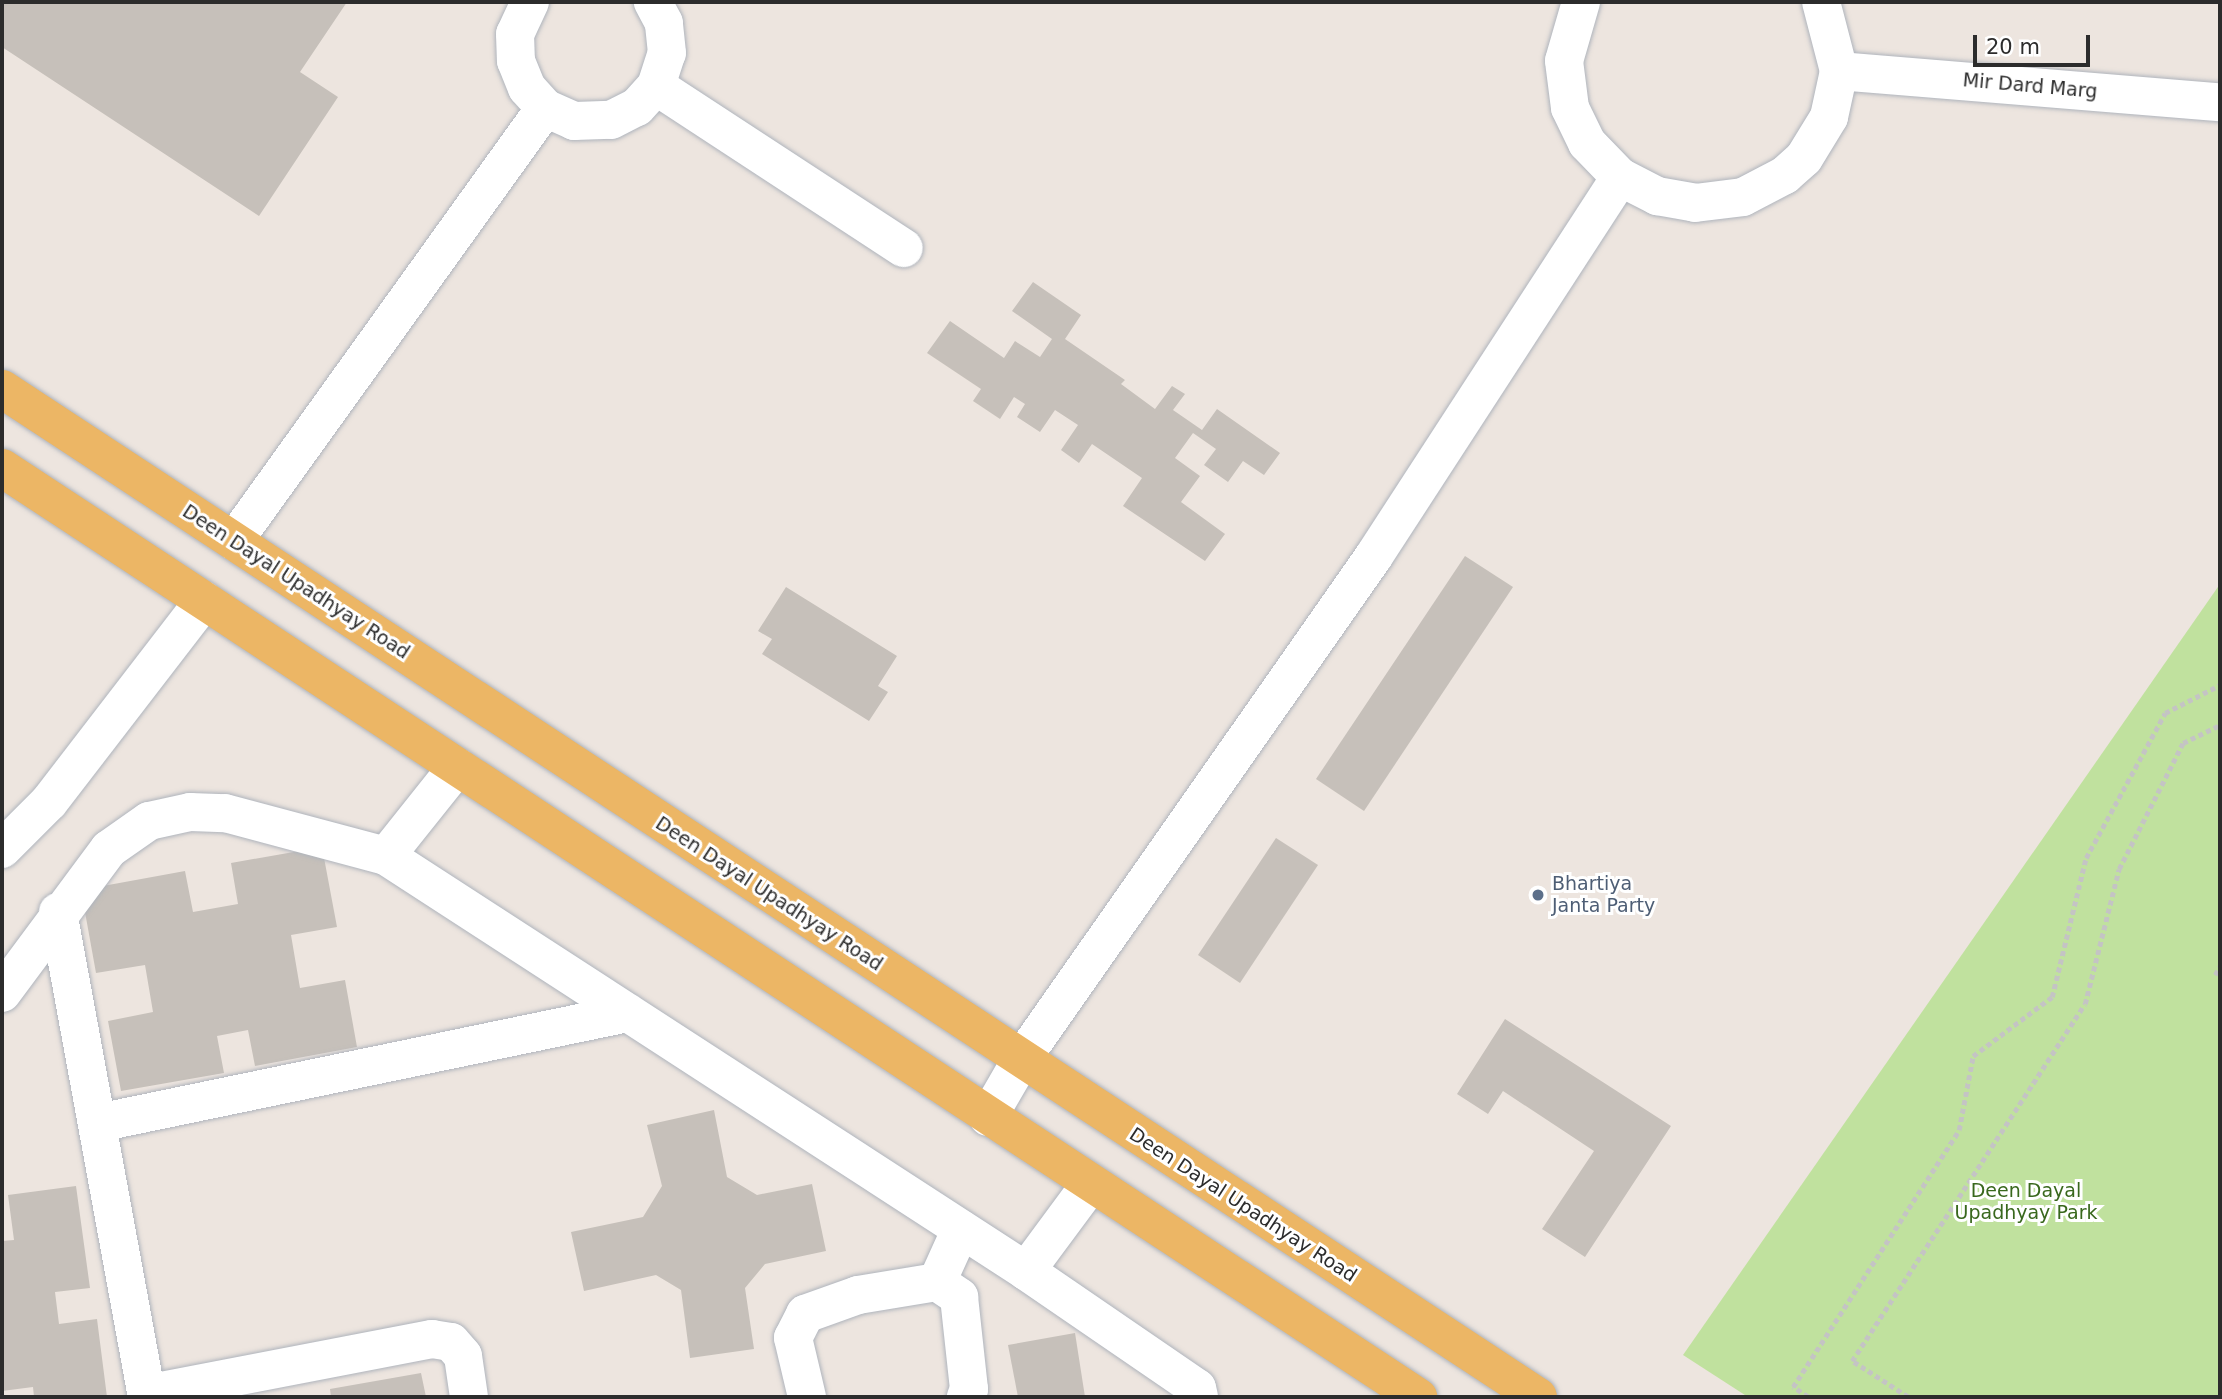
<!DOCTYPE html>
<style>
body{margin:0}
#map{position:relative;width:2222px;height:1399px;overflow:hidden;background:#ede5df;font-family:"DejaVu Sans",sans-serif}
div>[style]{position:absolute}
[style*='--x']{left:calc(var(--x)*1px);top:calc(var(--y)*1px);width:calc(var(--w)*1px);rotate:calc(var(--a)*1deg)}
.green>*{inset:0;background:#c0e19e}
.building>*{inset:0;background:#c6c0ba}
.path>*{height:4.5px;margin-top:-2.25px;transform-origin:0;background:repeating-linear-gradient(90deg,#c4c4c4 0 5px,transparent 0 8.5px)}
.roads{filter:drop-shadow(0 0 2px #afb4bc) drop-shadow(0 0 2px #afb4bc)}
.minor>*{height:38px;margin:-19px;padding:0 19px;transform-origin:19px;border-radius:19px;background:#fff}
.major>*{height:38px;margin:-19px;padding:0 19px;transform-origin:19px;border-radius:19px;background:#ecb665}
.dots>*{width:19px;height:19px;translate:-50% -50%;box-sizing:border-box;border:4px solid #fff;border-radius:50%}
span{translate:-50% -50%;white-space:nowrap;text-align:center;line-height:1.15;-webkit-text-stroke:6px #fff;paint-order:stroke}
.street-label{font-size:19px;color:#2c2c2c}
.service-label{font-size:19px;color:#4e5e75}
.left{translate:0 -50%;text-align:left}
.park-label{font-size:19px;color:#39681d}
.frame{position:absolute;inset:0;border:4px solid #2c2c2c;pointer-events:none}
.scale{position:absolute;left:1973px;top:35px;width:117px;height:32px;box-sizing:border-box;border:4px solid #2c2c2c;border-top:0;padding-left:9px;font-size:21px;line-height:24px;white-space:nowrap;color:#2c2c2c;-webkit-text-stroke:5px #fff;paint-order:stroke}
</style>
<div id="map">
<div class="green">
<i style="clip-path:polygon(2220px 584px,2220px 1397px,1748px 1397px,1683px 1355px)"></i>
</div>
<div class="building">
<i style="clip-path:polygon(2px 2px,347px 2px,300px 72px,338px 97px,259px 216px,2px 47px)"></i>
<i style="clip-path:polygon(1033px 282px,1081px 315px,1065px 339px,1125px 380px,1121px 384px,1155px 409px,1172px 386px,1185px 394px,1173px 410px,1202px 430px,1217px 409px,1280px 453px,1264px 475px,1243px 461px,1228px 482px,1204px 465px,1216px 449px,1193px 433px,1175px 458px,1200px 476px,1181px 502px,1225px 534px,1205px 561px,1123px 506px,1142px 478px,1092px 444px,1079px 463px,1061px 450px,1078px 425px,1055px 410px,1040px 432px,1017px 417px,1025px 404px,1014px 397px,1000px 419px,973px 401px,981px 389px,927px 353px,950px 321px,1004px 358px,1015px 341px,1040px 357px,1052px 339px,1012px 311px)"></i>
<i style="clip-path:polygon(1465px 556px,1513px 587px,1364px 811px,1316px 779px)"></i>
<i style="clip-path:polygon(786px 587px,897px 656px,878px 686px,888px 692px,869px 721px,762px 654px,772px 639px,758px 631px)"></i>
<i style="clip-path:polygon(1276px 838px,1318px 865px,1240px 983px,1198px 955px)"></i>
<i style="clip-path:polygon(322px 847px,337px 927px,291px 935px,300px 988px,345px 980px,357px 1047px,255px 1066px,248px 1030px,217px 1036px,224px 1073px,121px 1091px,108px 1021px,153px 1012px,145px 965px,96px 973px,81px 890px,185px 871px,193px 912px,238px 904px,231px 863px)"></i>
<i style="clip-path:polygon(1505px 1019px,1671px 1126px,1585px 1257px,1542px 1229px,1594px 1151px,1503px 1091px,1488px 1114px,1457px 1094px)"></i>
<i style="clip-path:polygon(714px 1110px,727px 1177px,757px 1195px,812px 1184px,826px 1251px,765px 1264px,745px 1288px,754px 1349px,690px 1358px,681px 1290px,656px 1275px,584px 1291px,571px 1232px,643px 1217px,662px 1186px,647px 1125px)"></i>
<i style="clip-path:polygon(76px 1186px,90px 1288px,55px 1292px,59px 1324px,97px 1319px,107px 1397px,34px 1397px,33px 1387px,2px 1391px,2px 1241px,14px 1240px,8px 1195px)"></i>
<i style="clip-path:polygon(1075px 1333px,1085px 1397px,1018px 1397px,1008px 1345px)"></i>
<i style="clip-path:polygon(421px 1373px,426px 1397px,331px 1397px,330px 1389px)"></i>
</div>
<div class="path">
<i style="--x:2215;--y:975;--w:10;--a:-61"></i>
<i style="--x:1808;--y:1397;--w:18;--a:-146"></i>
<i style="--x:1793;--y:1387;--w:306;--a:-57.1"></i>
<i style="--x:1959;--y:1130;--w:75;--a:-79.3"></i>
<i style="--x:1973;--y:1056;--w:99;--a:-36.8"></i>
<i style="--x:2052;--y:997;--w:143;--a:-76.3"></i>
<i style="--x:2086;--y:858;--w:165;--a:-61.4"></i>
<i style="--x:2165;--y:713;--w:62;--a:-27"></i>
<i style="--x:1908;--y:1397;--w:67;--a:-147.3"></i>
<i style="--x:1852;--y:1361;--w:426;--a:-56.9"></i>
<i style="--x:2085;--y:1004;--w:139;--a:-75.9"></i>
<i style="--x:2119;--y:869;--w:141;--a:-63.1"></i>
<i style="--x:2183;--y:743;--w:41;--a:-25.9"></i>
</div>
<div class="roads">
<div class="minor">
<i style="--x:530;--y:2;--w:35;--a:115"></i>
<i style="--x:515;--y:34;--w:27;--a:88"></i>
<i style="--x:516;--y:61;--w:29;--a:68"></i>
<i style="--x:527;--y:88;--w:27;--a:48"></i>
<i style="--x:545;--y:108;--w:32;--a:24"></i>
<i style="--x:574;--y:121;--w:37;--a:-2"></i>
<i style="--x:611;--y:120;--w:29;--a:-27"></i>
<i style="--x:637;--y:107;--w:28;--a:-48"></i>
<i style="--x:656;--y:86;--w:35;--a:-72"></i>
<i style="--x:667;--y:53;--w:30;--a:-96"></i>
<i style="--x:664;--y:23;--w:24;--a:-118"></i>
<i style="--x:1581;--y:2;--w:61;--a:106.1"></i>
<i style="--x:1564;--y:61;--w:47;--a:82.7"></i>
<i style="--x:1570;--y:108;--w:39;--a:64"></i>
<i style="--x:1587;--y:143;--w:47;--a:45.9"></i>
<i style="--x:1620;--y:177;--w:42;--a:27.2"></i>
<i style="--x:1657;--y:196;--w:39;--a:10"></i>
<i style="--x:1695;--y:203;--w:48;--a:-7.1"></i>
<i style="--x:1743;--y:197;--w:47;--a:-27.6"></i>
<i style="--x:1785;--y:175;--w:25;--a:-42"></i>
<i style="--x:1804;--y:158;--w:48;--a:-58.6"></i>
<i style="--x:1829;--y:117;--w:47;--a:-77.7"></i>
<i style="--x:1839;--y:71;--w:71;--a:-104.6"></i>
<i style="--x:1839;--y:71;--w:382;--a:4.7"></i>
<i style="--x:656;--y:86;--w:296;--a:33.2"></i>
<i style="--x:234;--y:541;--w:533;--a:-54.31"></i>
<i style="--x:2;--y:849;--w:66;--a:-45"></i>
<i style="--x:49;--y:802;--w:254;--a:-52.4"></i>
<i style="--x:386;--y:856;--w:763;--a:32.96"></i>
<i style="--x:1026;--y:1271;--w:207;--a:34.4"></i>
<i style="--x:1197;--y:1388;--w:9;--a:77"></i>
<i style="--x:58;--y:912;--w:493;--a:79.6"></i>
<i style="--x:2;--y:993;--w:179;--a:-53.4"></i>
<i style="--x:109;--y:849;--w:49;--a:-35"></i>
<i style="--x:149;--y:821;--w:42;--a:-12.4"></i>
<i style="--x:190;--y:812;--w:35;--a:2"></i>
<i style="--x:225;--y:813;--w:167;--a:15"></i>
<i style="--x:386;--y:856;--w:114;--a:-51.4"></i>
<i style="--x:988;--y:1117;--w:66;--a:-59.9"></i>
<i style="--x:1021;--y:1060;--w:615;--a:-54.99"></i>
<i style="--x:1374;--y:556;--w:452;--a:-57"></i>
<i style="--x:98;--y:1123;--w:541;--a:-11.73"></i>
<i style="--x:1026;--y:1271;--w:109;--a:-53.5"></i>
<i style="--x:937;--y:1282;--w:27;--a:34"></i>
<i style="--x:959;--y:1297;--w:93;--a:83.8"></i>
<i style="--x:969;--y:1389;--w:9;--a:111"></i>
<i style="--x:146;--y:1394;--w:291;--a:-10.9"></i>
<i style="--x:432;--y:1339;--w:19;--a:9"></i>
<i style="--x:451;--y:1342;--w:18;--a:49"></i>
<i style="--x:463;--y:1356;--w:41;--a:81.7"></i>
<i style="--x:807;--y:1397;--w:61;--a:-103.3"></i>
<i style="--x:793;--y:1338;--w:27;--a:-63"></i>
<i style="--x:805;--y:1314;--w:56;--a:-19.7"></i>
<i style="--x:858;--y:1295;--w:80;--a:-9.3"></i>
<i style="--x:937;--y:1282;--w:58;--a:-65.6"></i>
</div>
<div class="major">
<i style="--x:2;--y:389;--w:1837;--a:33.27"></i>
<i style="--x:2;--y:468;--w:1694;--a:33.27"></i>
</div>
</div>
<div class="dots">
<i style="left:1538px;top:895px;background:#5c6f8a"></i>
</div>
<div class="street-label">
<span style="left:2030px;top:86px;rotate:5deg">Mir Dard Marg</span>
<span style="left:296px;top:582px;rotate:33deg">Deen Dayal Upadhyay Road</span>
<span style="left:769px;top:894px;rotate:33deg">Deen Dayal Upadhyay Road</span>
<span style="left:1243px;top:1205px;rotate:33deg">Deen Dayal Upadhyay Road</span>
</div>
<div class="service-label">
<span class="left" style="left:1552px;top:895px">Bhartiya<br>Janta Party</span>
</div>
<div class="park-label">
<span style="left:2026px;top:1202px">Deen Dayal<br>Upadhyay Park</span>
</div>
<div class="frame"></div>
<div class="scale">20 m</div>
</div>
